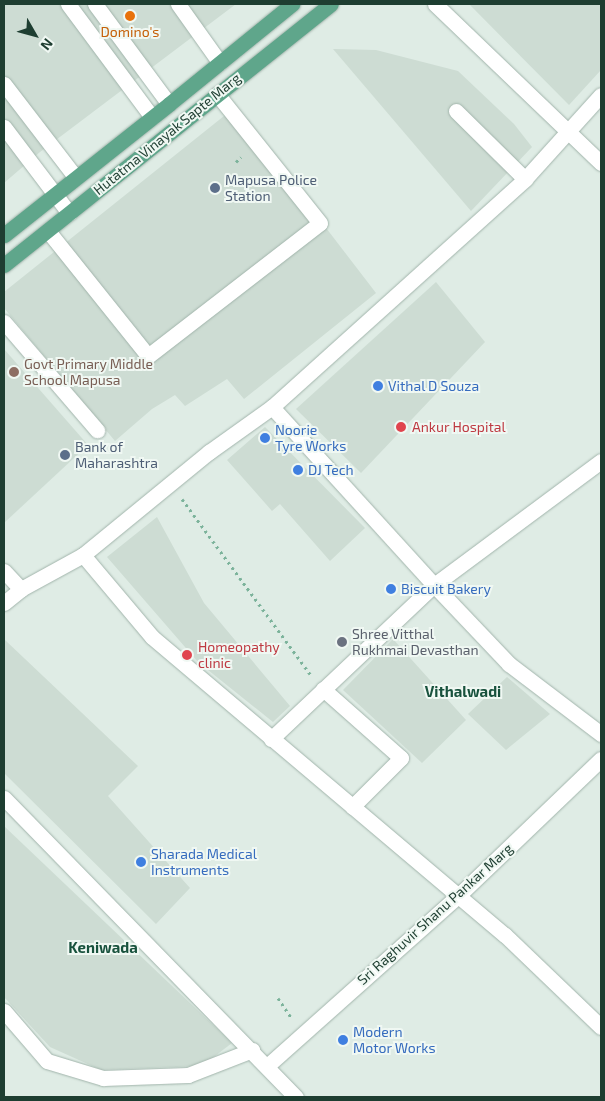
<!DOCTYPE html>
<style>
body{margin:0}
#map{position:relative;width:605px;height:1101px;overflow:hidden;background:#dfece5;font-family:"Exo 2",sans-serif}
div>[style]{position:absolute}
[style*='--x']{left:calc(var(--x)*1px);top:calc(var(--y)*1px);width:calc(var(--w)*1px);rotate:calc(var(--a)*1deg)}
.built>*{inset:0;background:#cddcd3}
.path>*{height:3px;margin-top:-1.5px;transform-origin:0;background:repeating-linear-gradient(90deg,#7cb39b 0 2.5px,transparent 0 6.5px)}
.roads{filter:drop-shadow(0 0 1px #a1b4ab) drop-shadow(0 0 1px #a1b4ab)}
.minor>*{height:15px;margin:-7.5px;padding:0 7.5px;transform-origin:7.5px;border-radius:7.5px;background:#fff}
.major>*{height:15px;margin:-7.5px;padding:0 7.5px;transform-origin:7.5px;border-radius:7.5px;background:#5fa68b}
.dots>*{width:14px;height:14px;translate:-50% -50%;box-sizing:border-box;border:2px solid #f0f8f3;border-radius:50%}
span{translate:-50% -50%;white-space:nowrap;text-align:center;line-height:1.15;-webkit-text-stroke:4px #f0f8f3;paint-order:stroke}
.food-label{font-size:14px;color:#c56008}
.street-label{font-size:14px;color:#1e3e31}
.service-label{font-size:14px;color:#4e5e75}
.left{translate:0 -50%;text-align:left}
.education-label{font-size:14px;color:#785e54}
.shop-label{font-size:14px;color:#366cbe}
.health-label{font-size:14px;color:#be3a42}
.worship-label{font-size:14px;color:#5b616d}
.neighbourhood-label{font-size:15px;color:#18523d;font-weight:700}
.frame{position:absolute;inset:0;border:5px solid #1e3e31;pointer-events:none}
.north{position:absolute;left:10px;top:10px;width:50px;height:50px;-webkit-text-stroke:4px #f0f8f3;paint-order:stroke;rotate:128deg;font-size:14px;font-weight:700;line-height:20px;text-align:center;color:#1e3e31}
.north::after{content:'';display:block;margin:auto;width:18px;height:22px;background:#1e3e31;clip-path:polygon(50% 0,100% 100%,50% 72%,0 100%)}
</style>
<div id="map">
<div class="built">
<i style="clip-path:polygon(4px 4px,236px 4px,40px 152px,4px 183px)"></i>
<i style="clip-path:polygon(469px 4px,601px 4px,601px 70px,569px 105px)"></i>
<i style="clip-path:polygon(333px 49px,376px 50px,458px 71px,514px 124px,532px 147px,471px 211px)"></i>
<i style="clip-path:polygon(234px 108px,376px 293px,244px 399px,227px 379px,185px 406px,175px 395px,152px 409px,115px 441px,4px 308px,4px 292px)"></i>
<i style="clip-path:polygon(436px 282px,485px 342px,361px 473px,296px 409px)"></i>
<i style="clip-path:polygon(4px 349px,88px 445px,4px 523px)"></i>
<i style="clip-path:polygon(265px 427px,365px 528px,330px 561px,280px 504px,272px 511px,227px 460px)"></i>
<i style="clip-path:polygon(157px 517px,204px 603px,290px 706px,273px 722px,198px 662px,107px 557px)"></i>
<i style="clip-path:polygon(393px 639px,466px 720px,422px 763px,343px 690px)"></i>
<i style="clip-path:polygon(5px 640px,138px 766px,108px 796px,190px 888px,156px 924px,4px 773px)"></i>
<i style="clip-path:polygon(507px 677px,550px 714px,506px 750px,468px 714px)"></i>
<i style="clip-path:polygon(4px 826px,232px 1043px,202px 1066px,101px 1070px,50px 1047px,4px 997px)"></i>
</div>
<div class="path">
<i style="--x:236;--y:162;--w:7;--a:-45"></i>
<i style="--x:182;--y:499;--w:217;--a:53.8"></i>
<i style="--x:278;--y:998;--w:25;--a:56"></i>
</div>
<div class="roads">
<div class="minor">
<i style="--x:68;--y:4;--w:141;--a:53.4"></i>
<i style="--x:95;--y:4;--w:124;--a:53.5"></i>
<i style="--x:178;--y:4;--w:72;--a:54.6"></i>
<i style="--x:435;--y:4;--w:230;--a:43.8"></i>
<i style="--x:4;--y:84;--w:118;--a:52.5"></i>
<i style="--x:456;--y:111;--w:97;--a:44.6"></i>
<i style="--x:4;--y:127;--w:108;--a:52.9"></i>
<i style="--x:48;--y:231;--w:160;--a:51.3"></i>
<i style="--x:148;--y:356;--w:217;--a:-37.7"></i>
<i style="--x:320;--y:223;--w:165;--a:-128.6"></i>
<i style="--x:4;--y:322;--w:143;--a:49.3"></i>
<i style="--x:272;--y:407;--w:241;--a:47.7"></i>
<i style="--x:434;--y:585;--w:109;--a:46.5"></i>
<i style="--x:509;--y:664;--w:116;--a:37.3"></i>
<i style="--x:83;--y:555;--w:107;--a:49.9"></i>
<i style="--x:152;--y:637;--w:462;--a:40.2"></i>
<i style="--x:505;--y:935;--w:133;--a:43.8"></i>
<i style="--x:4;--y:571;--w:25;--a:47"></i>
<i style="--x:4;--y:603;--w:22;--a:-39"></i>
<i style="--x:21;--y:589;--w:71;--a:-28.7"></i>
<i style="--x:83;--y:555;--w:163;--a:-39.3"></i>
<i style="--x:209;--y:452;--w:77;--a:-35.5"></i>
<i style="--x:272;--y:407;--w:341;--a:-42"></i>
<i style="--x:525;--y:179;--w:113;--a:-47.9"></i>
<i style="--x:323;--y:689;--w:104;--a:41.5"></i>
<i style="--x:401;--y:758;--w:69;--a:135"></i>
<i style="--x:271;--y:739;--w:224;--a:-43.4"></i>
<i style="--x:434;--y:585;--w:208;--a:-36.6"></i>
<i style="--x:4;--y:798;--w:418;--a:45.7"></i>
<i style="--x:4;--y:1011;--w:66;--a:49.3"></i>
<i style="--x:47;--y:1061;--w:59;--a:16.9"></i>
<i style="--x:103;--y:1078;--w:85;--a:-2"></i>
<i style="--x:188;--y:1075;--w:69;--a:-21.3"></i>
<i style="--x:267;--y:1066;--w:256;--a:-41.7"></i>
<i style="--x:458;--y:896;--w:198;--a:-43.8"></i>
</div>
<div class="major">
<i style="--x:4;--y:235;--w:211;--a:-38.4"></i>
<i style="--x:169;--y:104;--w:159;--a:-39.1"></i>
<i style="--x:4;--y:265;--w:418;--a:-38.6"></i>
</div>
</div>
<div class="dots">
<i style="left:130px;top:16px;background:#e8710a"></i>
<i style="left:215px;top:188px;background:#5c6f8a"></i>
<i style="left:14px;top:372px;background:#8d6e63"></i>
<i style="left:378px;top:386px;background:#3f7fe0"></i>
<i style="left:401px;top:427px;background:#e0444e"></i>
<i style="left:265px;top:438px;background:#3f7fe0"></i>
<i style="left:65px;top:455px;background:#5c6f8a"></i>
<i style="left:298px;top:470px;background:#3f7fe0"></i>
<i style="left:391px;top:589px;background:#3f7fe0"></i>
<i style="left:342px;top:642px;background:#6b7280"></i>
<i style="left:187px;top:655px;background:#e0444e"></i>
<i style="left:141px;top:862px;background:#3f7fe0"></i>
<i style="left:343px;top:1040px;background:#3f7fe0"></i>
</div>
<div class="food-label">
<span style="left:130px;top:32px">Domino's</span>
</div>
<div class="street-label">
<span style="left:167px;top:134px;rotate:-39deg">Hutatma Vinayak Sapte Marg</span>
<span style="left:435px;top:914px;rotate:-42deg">Sri Raghuvir Shanu Pankar Marg</span>
</div>
<div class="service-label">
<span class="left" style="left:225px;top:188px">Mapusa Police<br>Station</span>
<span class="left" style="left:75px;top:455px">Bank of<br>Maharashtra</span>
</div>
<div class="education-label">
<span class="left" style="left:24px;top:372px">Govt Primary Middle<br>School Mapusa</span>
</div>
<div class="shop-label">
<span class="left" style="left:388px;top:386px">Vithal D Souza</span>
<span class="left" style="left:275px;top:438px">Noorie<br>Tyre Works</span>
<span class="left" style="left:308px;top:470px">DJ Tech</span>
<span class="left" style="left:401px;top:589px">Biscuit Bakery</span>
<span class="left" style="left:151px;top:862px">Sharada Medical<br>Instruments</span>
<span class="left" style="left:353px;top:1040px">Modern<br>Motor Works</span>
</div>
<div class="health-label">
<span class="left" style="left:412px;top:427px">Ankur Hospital</span>
<span class="left" style="left:198px;top:655px">Homeopathy<br>clinic</span>
</div>
<div class="worship-label">
<span class="left" style="left:352px;top:642px">Shree Vitthal<br>Rukhmai Devasthan</span>
</div>
<div class="neighbourhood-label">
<span style="left:463px;top:692px">Vithalwadi</span>
<span style="left:103px;top:948px">Keniwada</span>
</div>
<div class="frame"></div>
<div class="north">N</div>
</div>
